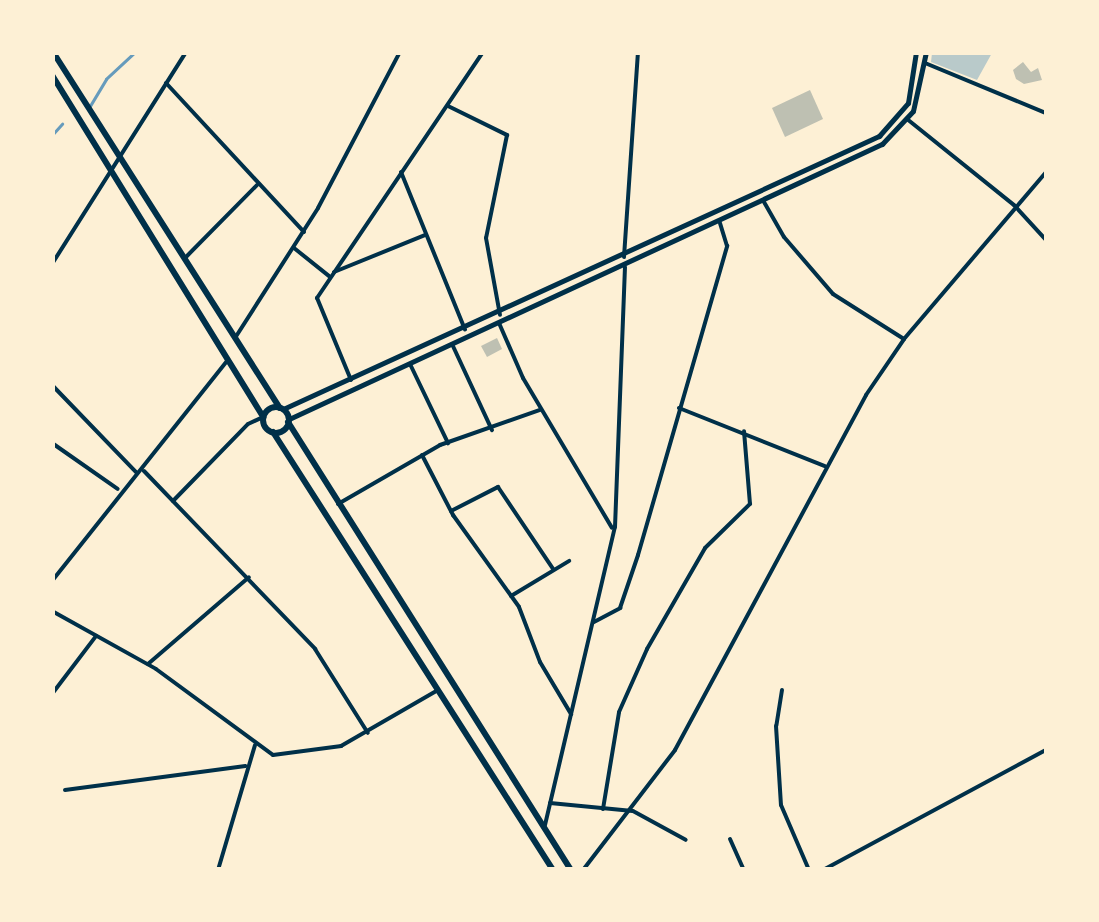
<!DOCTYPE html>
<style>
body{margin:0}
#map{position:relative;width:1099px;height:922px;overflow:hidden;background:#fdf0d5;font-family:"PT Serif",serif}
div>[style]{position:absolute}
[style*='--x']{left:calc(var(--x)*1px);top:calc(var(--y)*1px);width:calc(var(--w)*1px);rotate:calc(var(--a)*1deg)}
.green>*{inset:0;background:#b9caca}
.stream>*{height:2.5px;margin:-1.25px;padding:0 1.25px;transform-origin:1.25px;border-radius:1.25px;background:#669bbc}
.building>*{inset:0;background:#bec0b2}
.minor>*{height:4px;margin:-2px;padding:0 2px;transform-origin:2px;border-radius:2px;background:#003049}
.tertiary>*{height:4px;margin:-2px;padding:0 2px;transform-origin:2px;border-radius:2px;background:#003049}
.secondary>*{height:5px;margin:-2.5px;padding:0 2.5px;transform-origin:2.5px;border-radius:2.5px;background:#003049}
.trunk>*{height:6px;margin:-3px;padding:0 3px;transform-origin:3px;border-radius:3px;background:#003049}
.trunk>.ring{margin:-3px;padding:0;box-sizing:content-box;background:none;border:6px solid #003049;border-radius:50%}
span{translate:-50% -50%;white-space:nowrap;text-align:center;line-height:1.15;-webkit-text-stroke:10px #fdf0d5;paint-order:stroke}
.frame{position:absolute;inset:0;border:55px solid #fdf0d5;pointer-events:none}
</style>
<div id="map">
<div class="green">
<i style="clip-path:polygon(932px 53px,932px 52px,992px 53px,977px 80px,931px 62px)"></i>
</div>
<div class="stream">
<i style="--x:90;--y:106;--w:31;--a:-59"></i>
<i style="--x:106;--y:79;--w:40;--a:-43"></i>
<i style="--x:52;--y:135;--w:15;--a:-48"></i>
</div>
<div class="building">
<i style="clip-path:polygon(1023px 62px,1031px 72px,1038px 68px,1042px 80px,1024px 84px,1016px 79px,1013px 70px)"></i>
<i style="clip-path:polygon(810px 90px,823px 119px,785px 137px,772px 108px)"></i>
<i style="clip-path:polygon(497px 338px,502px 349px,487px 357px,481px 346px)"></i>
</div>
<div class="minor">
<i style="--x:166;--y:83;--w:203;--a:47.2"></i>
<i style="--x:448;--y:106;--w:66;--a:26.2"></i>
<i style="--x:507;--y:135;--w:105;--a:101.5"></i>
<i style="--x:486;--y:238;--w:78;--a:79.7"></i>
<i style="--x:907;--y:119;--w:137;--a:38.8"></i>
<i style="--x:1014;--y:205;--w:47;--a:47.6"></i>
<i style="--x:401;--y:172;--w:170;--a:67.9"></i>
<i style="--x:764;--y:202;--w:40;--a:60.3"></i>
<i style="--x:784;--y:237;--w:75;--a:49.3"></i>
<i style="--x:833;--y:294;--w:84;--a:32.4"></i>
<i style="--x:294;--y:248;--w:45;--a:38.7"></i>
<i style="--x:186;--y:257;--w:101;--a:-45.4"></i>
<i style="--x:334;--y:272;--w:98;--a:-22.1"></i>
<i style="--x:499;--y:323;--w:60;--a:66.4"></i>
<i style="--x:523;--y:378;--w:174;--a:59.3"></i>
<i style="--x:235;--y:338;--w:154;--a:-57.4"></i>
<i style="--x:318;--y:208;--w:176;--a:-62.3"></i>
<i style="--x:452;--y:344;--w:95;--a:65.1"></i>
<i style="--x:410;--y:364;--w:88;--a:64.3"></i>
<i style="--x:351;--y:380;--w:89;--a:-112.5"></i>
<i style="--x:317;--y:298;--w:297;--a:-56"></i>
<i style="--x:52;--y:385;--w:121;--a:46"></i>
<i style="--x:679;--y:408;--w:157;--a:21.7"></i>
<i style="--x:52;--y:443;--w:80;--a:34.9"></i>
<i style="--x:422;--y:455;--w:68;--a:62.7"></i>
<i style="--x:453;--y:515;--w:113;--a:54.3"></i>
<i style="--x:519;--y:607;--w:59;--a:69.1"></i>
<i style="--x:540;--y:662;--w:61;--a:59.2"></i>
<i style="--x:144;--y:471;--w:247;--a:46.1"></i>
<i style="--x:315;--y:649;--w:99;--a:57.8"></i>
<i style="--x:173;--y:501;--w:107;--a:-45.8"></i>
<i style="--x:248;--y:424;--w:17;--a:-25"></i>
<i style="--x:338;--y:504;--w:118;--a:-30"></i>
<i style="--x:440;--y:445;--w:106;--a:-19.3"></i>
<i style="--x:451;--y:511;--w:53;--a:-27.1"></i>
<i style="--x:498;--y:487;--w:99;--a:56.1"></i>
<i style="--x:52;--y:581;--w:283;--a:-51.5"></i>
<i style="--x:511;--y:596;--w:68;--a:-31.1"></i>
<i style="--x:52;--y:611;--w:119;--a:29.1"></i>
<i style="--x:156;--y:669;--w:145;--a:36.3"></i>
<i style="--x:273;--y:755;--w:69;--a:-7.5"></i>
<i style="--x:341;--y:746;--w:112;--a:-30"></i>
<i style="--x:594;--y:622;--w:30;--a:-28"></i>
<i style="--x:620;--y:608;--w:56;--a:-71.2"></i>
<i style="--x:638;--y:555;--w:322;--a:-73.9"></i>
<i style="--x:727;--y:246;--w:24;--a:-107"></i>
<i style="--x:148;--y:664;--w:133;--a:-40.7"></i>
<i style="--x:782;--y:690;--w:36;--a:99"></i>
<i style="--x:776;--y:726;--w:79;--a:86.4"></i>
<i style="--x:781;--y:805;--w:71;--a:66.7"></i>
<i style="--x:52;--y:694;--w:73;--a:-52.8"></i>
<i style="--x:65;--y:790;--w:182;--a:-7.6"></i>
<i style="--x:550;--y:803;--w:83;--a:5.5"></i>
<i style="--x:633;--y:811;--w:60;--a:28.7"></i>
<i style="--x:603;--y:809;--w:98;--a:-80.6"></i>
<i style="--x:619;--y:712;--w:69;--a:-66"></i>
<i style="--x:647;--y:649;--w:116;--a:-60.1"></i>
<i style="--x:705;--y:548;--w:63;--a:-44.4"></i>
<i style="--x:750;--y:504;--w:73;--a:-94.7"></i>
<i style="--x:545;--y:825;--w:306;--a:-76.8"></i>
<i style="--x:615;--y:527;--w:260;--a:-87.8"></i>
<i style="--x:730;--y:839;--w:34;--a:66"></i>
<i style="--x:218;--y:870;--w:130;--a:-73.5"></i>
<i style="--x:583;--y:870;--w:151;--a:-52.5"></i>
<i style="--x:675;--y:750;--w:403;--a:-61.7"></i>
<i style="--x:866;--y:395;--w:68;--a:-55.8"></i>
<i style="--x:904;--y:339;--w:219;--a:-49.6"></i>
<i style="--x:823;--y:870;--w:253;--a:-28.3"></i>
</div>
<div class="tertiary">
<i style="--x:925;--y:63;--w:131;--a:22.5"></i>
<i style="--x:624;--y:257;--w:205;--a:-86.1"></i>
<i style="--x:52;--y:264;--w:251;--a:-57.7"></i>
</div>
<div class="secondary">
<i style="--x:283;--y:409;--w:656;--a:-24.61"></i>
<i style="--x:879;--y:136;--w:44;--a:-48.7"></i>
<i style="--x:908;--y:103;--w:52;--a:-81.1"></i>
<i style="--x:289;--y:419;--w:654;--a:-24.88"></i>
<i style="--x:882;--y:144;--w:45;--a:-46.8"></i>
<i style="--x:913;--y:111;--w:60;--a:-77.6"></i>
</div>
<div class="trunk">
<i style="--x:53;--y:52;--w:422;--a:57.5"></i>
<i style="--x:52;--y:75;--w:402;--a:58.3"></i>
<i class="ring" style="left:263px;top:407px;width:20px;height:20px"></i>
<i style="--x:288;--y:422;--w:530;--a:57.72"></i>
<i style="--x:273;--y:432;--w:520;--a:57.41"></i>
</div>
<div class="frame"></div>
</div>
